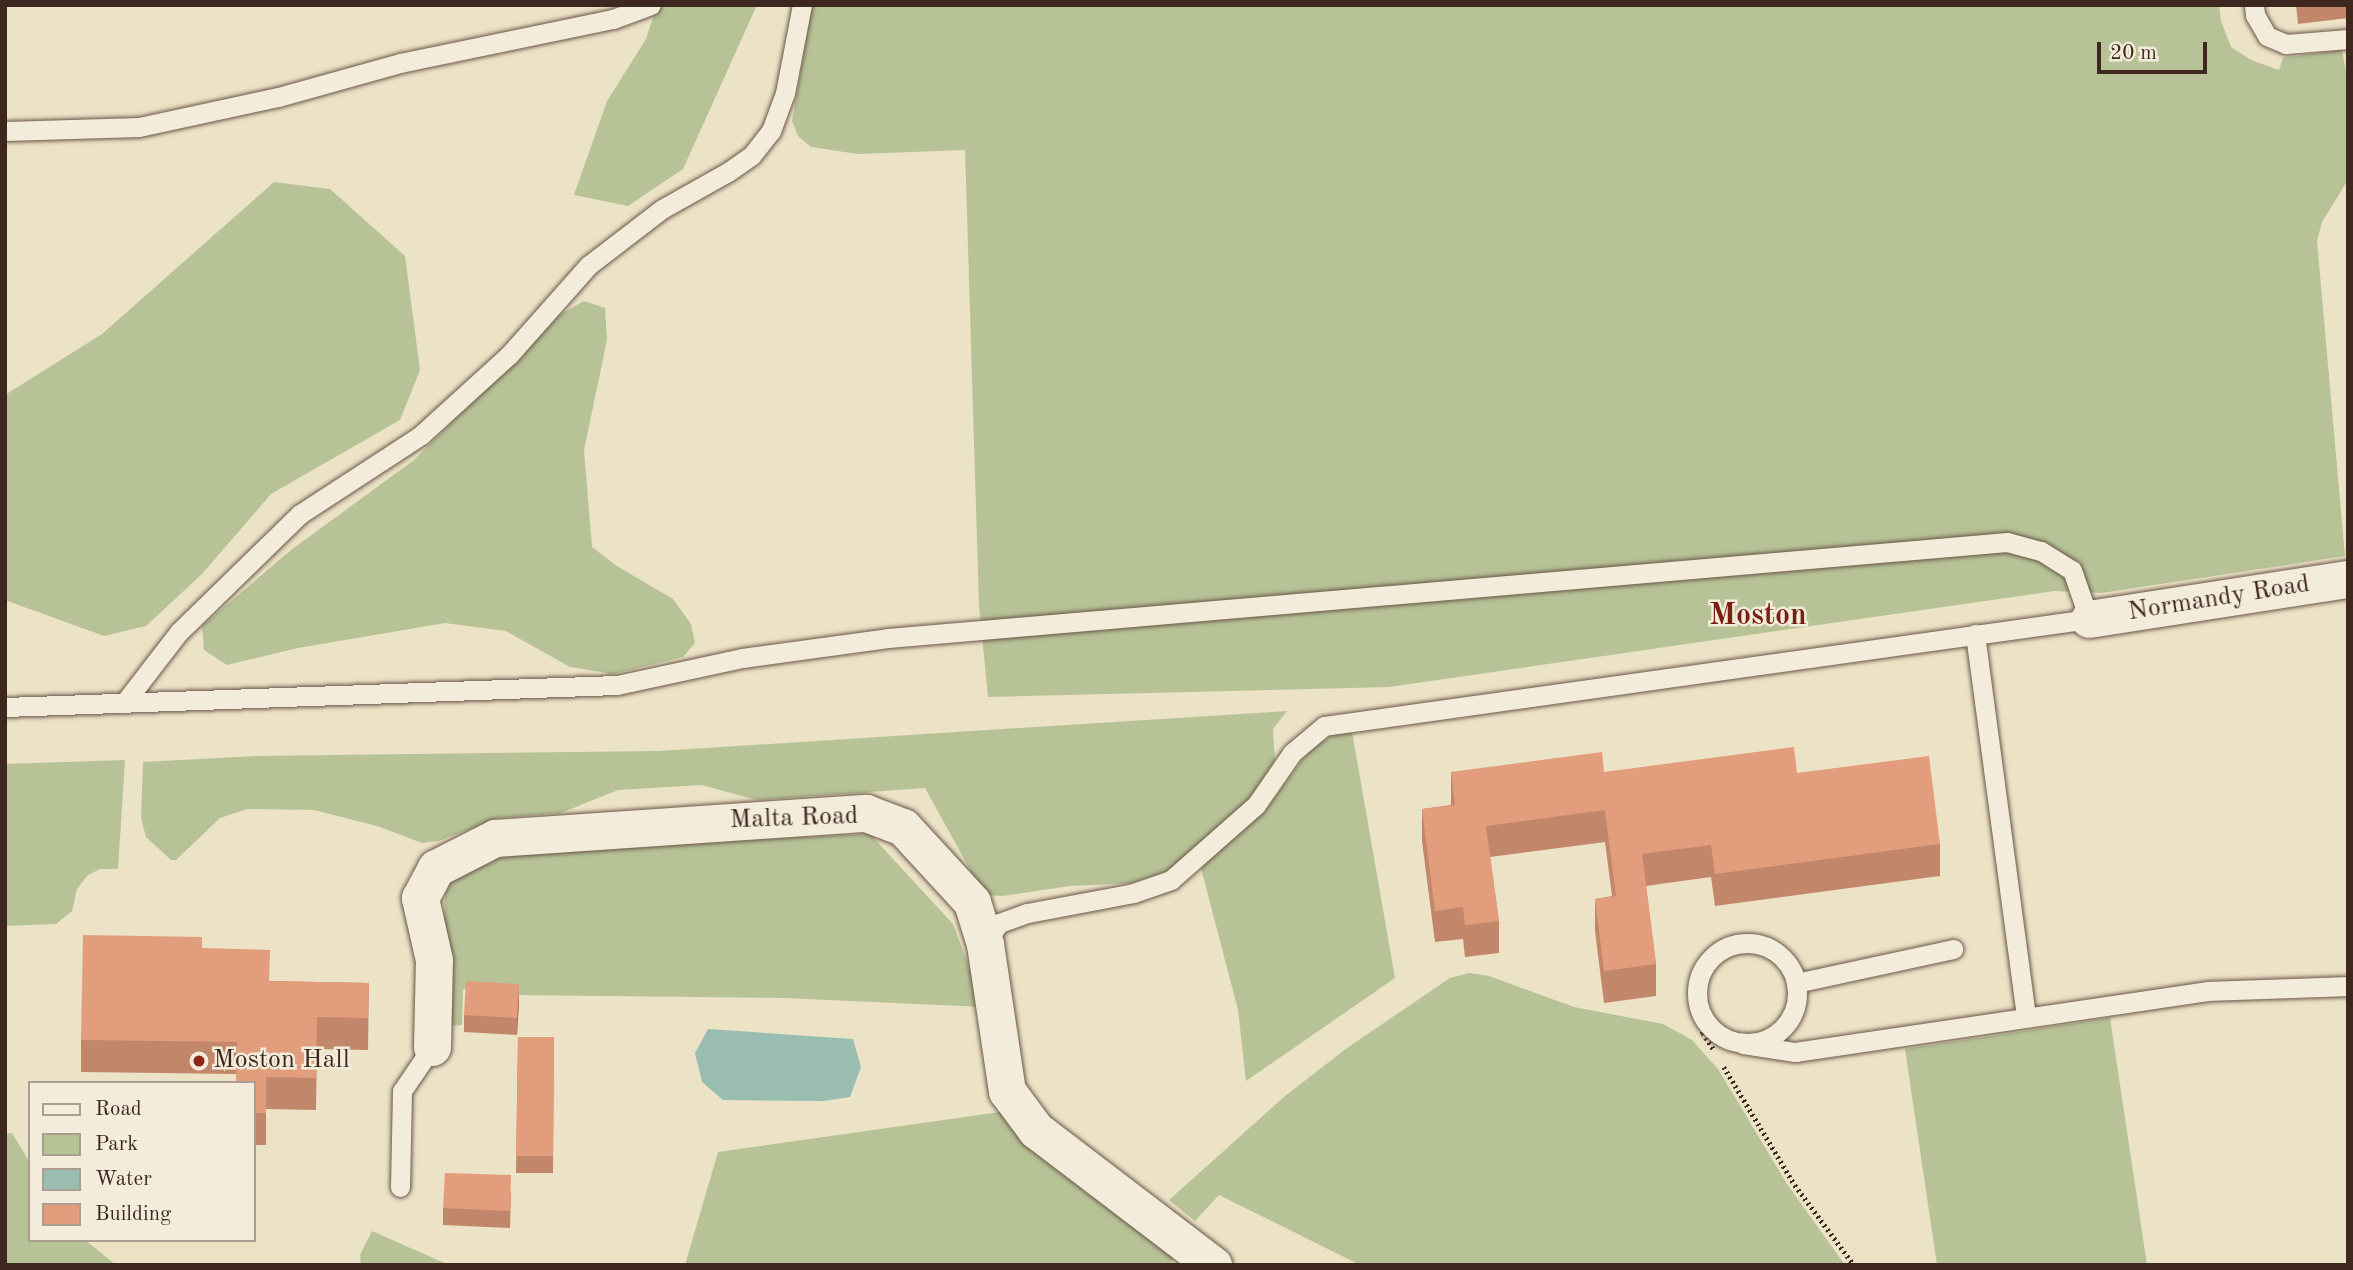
<!DOCTYPE html>
<style>
body{margin:0}
#map{position:relative;width:2353px;height:1270px;overflow:hidden;background:#ece2c6;font-family:"Old Standard TT",serif}
div>[style]{position:absolute}
[style*='--x']{left:calc(var(--x)*1px);top:calc(var(--y)*1px);width:calc(var(--w)*1px);rotate:calc(var(--a)*1deg)}
.green>*{inset:0;background:#b7c396}
.water>*{inset:0;background:#99beb1}
.path>*{height:4.5px;margin-top:-2.25px;transform-origin:0;background:repeating-linear-gradient(90deg,#3e271e 0 2px,transparent 0 5.5px)}
.roads{filter:drop-shadow(0 0 2px #6a5648) drop-shadow(0 0 2px #6a5648)}
.service>*{height:19px;margin:-9.5px;padding:0 9.5px;transform-origin:9.5px;border-radius:9.5px;background:#f3ecda}
.service>.ring{margin:-9.5px;padding:0;box-sizing:content-box;background:none;border:19px solid #f3ecda;border-radius:50%}
.minor>*{height:37px;margin:-18.5px;padding:0 18.5px;transform-origin:18.5px;border-radius:18.5px;background:#f3ecda}
.wall>*{inset:0;background:#c2876b}
.shaded-wall>*{inset:0;background:#9e6e57}
.building>*{inset:0;background:#e29d7c}
.dots>*{width:19px;height:19px;translate:-50% -50%;box-sizing:border-box;border:4px solid #f3ecda;border-radius:50%}
span{translate:-50% -50%;white-space:nowrap;text-align:center;line-height:1.15;-webkit-text-stroke:5px #f3ecda;paint-order:stroke}
.street-label{font-size:26px;color:#3e271e}
.poi-label{font-size:26px;color:#3e271e}
.left{translate:0 -50%;text-align:left}
.quarter-label{font-size:30px;color:#7a1f14;font-weight:700}
.frame{position:absolute;inset:0;border:7px solid #3e271e;pointer-events:none}
.legend{position:absolute;left:28px;top:1081px;width:228px;height:161px;box-sizing:border-box;background:#f3ecda;border:2px solid #ab9d8f;margin:0;padding:9px 12px;list-style:none;font-size:21px;color:#3e271e}
.legend li{display:flex;align-items:center;gap:14px;height:35px}
.legend b{width:35px;border:2px solid #ab9d8f}
.scale{position:absolute;left:2097px;top:42px;width:110px;height:32px;box-sizing:border-box;border:4px solid #3e271e;border-top:0;padding-left:9px;font-size:21px;line-height:24px;white-space:nowrap;color:#3e271e;-webkit-text-stroke:5px #f3ecda;paint-order:stroke}
</style>
<div id="map">
<div class="green">
<i style="clip-path:polygon(657px 5px,757px 5px,683px 169px,628px 206px,574px 195px,607px 101px,646px 39px)"></i>
<i style="clip-path:polygon(812px 5px,2219px 5px,2221px 21px,2231px 47px,2251px 60px,2279px 70px,2283px 58px,2342px 50px,2348px 82px,2348px 180px,2322px 222px,2317px 241px,2345px 556px,2101px 593px,2054px 591px,1389px 687px,988px 697px,979px 605px,965px 150px,858px 154px,811px 147px,798px 136px,792px 121px)"></i>
<i style="clip-path:polygon(274px 182px,330px 189px,405px 256px,420px 370px,400px 420px,271px 494px,202px 574px,146px 626px,104px 636px,5px 600px,5px 395px,102px 334px)"></i>
<i style="clip-path:polygon(584px 301px,605px 308px,607px 340px,584px 450px,592px 547px,617px 566px,673px 599px,691px 624px,695px 643px,683px 657px,613px 674px,570px 667px,506px 631px,445px 623px,298px 648px,227px 665px,204px 650px,202px 626px,291px 550px,414px 460px,561px 314px)"></i>
<i style="clip-path:polygon(1287px 711px,1273px 729px,1275px 760px,1264px 785px,1171px 870px,1131px 883px,1070px 886px,1003px 896px,984px 895px,925px 788px,757px 800px,701px 785px,618px 790px,561px 813px,498px 818px,439px 841px,422px 843px,377px 826px,314px 810px,247px 809px,220px 818px,176px 860px,171px 860px,146px 837px,141px 818px,143px 762px,256px 756px,658px 751px)"></i>
<i style="clip-path:polygon(1351px 726px,1395px 978px,1246px 1081px,1238px 1010px,1201px 868px,1266px 809px,1312px 747px)"></i>
<i style="clip-path:polygon(125px 760px,118px 869px,100px 869px,88px 875px,77px 889px,72px 911px,56px 924px,5px 926px,5px 764px)"></i>
<i style="clip-path:polygon(870px 834px,953px 924px,984px 1007px,784px 998px,514px 995px,514px 990px,463px 989px,462px 1025px,452px 1026px,444px 1022px,442px 1012px,445px 895px,454px 873px,476px 861px,523px 849px)"></i>
<i style="clip-path:polygon(1469px 973px,1489px 976px,1574px 1007px,1663px 1024px,1692px 1040px,1718px 1069px,1787px 1184px,1845px 1265px,1360px 1265px,1219px 1195px,1195px 1221px,1169px 1200px,1285px 1096px,1347px 1048px,1450px 978px)"></i>
<i style="clip-path:polygon(2110px 1018px,2147px 1265px,1937px 1265px,1905px 1049px)"></i>
<i style="clip-path:polygon(1000px 1112px,1180px 1246px,1170px 1265px,685px 1265px,718px 1152px)"></i>
<i style="clip-path:polygon(12px 1133px,30px 1163px,30px 1240px,85px 1240px,116px 1265px,5px 1265px,5px 1134px)"></i>
<i style="clip-path:polygon(372px 1231px,449px 1265px,361px 1265px,360px 1255px)"></i>
</div>
<div class="water">
<i style="clip-path:polygon(708px 1029px,853px 1039px,861px 1067px,850px 1097px,824px 1101px,723px 1100px,702px 1082px,695px 1053px)"></i>
</div>
<div class="path">
<i style="--x:1697;--y:999;--w:35;--a:80"></i>
<i style="--x:1703;--y:1033;--w:20;--a:57"></i>
<i style="--x:1724;--y:1067;--w:138;--a:59"></i>
<i style="--x:1795;--y:1185;--w:99;--a:53.6"></i>
</div>
<div class="roads">
<div class="service">
<i style="--x:2254;--y:5;--w:10;--a:84"></i>
<i style="--x:2255;--y:15;--w:24;--a:60"></i>
<i style="--x:2267;--y:36;--w:21;--a:23"></i>
<i style="--x:2286;--y:44;--w:62;--a:-4.6"></i>
<i style="--x:5;--y:131;--w:134;--a:-1.7"></i>
<i style="--x:139;--y:127;--w:142;--a:-12.2"></i>
<i style="--x:278;--y:97;--w:127;--a:-15.6"></i>
<i style="--x:400;--y:63;--w:217;--a:-11.7"></i>
<i style="--x:613;--y:19;--w:40;--a:-20.2"></i>
<i style="--x:1975;--y:634;--w:385;--a:82.4"></i>
<i style="--x:125;--y:702;--w:88;--a:-52.4"></i>
<i style="--x:179;--y:632;--w:169;--a:-44.3"></i>
<i style="--x:300;--y:514;--w:145;--a:-33.1"></i>
<i style="--x:421;--y:435;--w:119;--a:-42.3"></i>
<i style="--x:509;--y:355;--w:120;--a:-48.4"></i>
<i style="--x:589;--y:265;--w:92;--a:-37.5"></i>
<i style="--x:662;--y:209;--w:76;--a:-29.3"></i>
<i style="--x:728;--y:172;--w:29;--a:-35"></i>
<i style="--x:752;--y:155;--w:31;--a:-52"></i>
<i style="--x:771;--y:131;--w:40;--a:-69.8"></i>
<i style="--x:785;--y:93;--w:90;--a:-79.1"></i>
<i style="--x:5;--y:707;--w:612;--a:-2.06"></i>
<i style="--x:617;--y:685;--w:128;--a:-12.2"></i>
<i style="--x:742;--y:658;--w:147;--a:-7.8"></i>
<i style="--x:888;--y:638;--w:1123;--a:-4.9"></i>
<i style="--x:2007;--y:542;--w:35;--a:15"></i>
<i style="--x:2041;--y:551;--w:36;--a:32"></i>
<i style="--x:2072;--y:570;--w:52;--a:70.9"></i>
<i style="--x:2089;--y:619;--w:772;--a:172.04"></i>
<i style="--x:1324;--y:726;--w:42;--a:139.8"></i>
<i style="--x:1292;--y:753;--w:63;--a:124.7"></i>
<i style="--x:1256;--y:805;--w:113;--a:138.6"></i>
<i style="--x:1171;--y:880;--w:39;--a:161"></i>
<i style="--x:1134;--y:893;--w:109;--a:169.4"></i>
<i style="--x:1027;--y:913;--w:30;--a:160"></i>
<i style="--x:999;--y:923;--w:25;--a:124"></i>
<i class="ring" style="left:1697px;top:943px;width:81px;height:81px"></i>
<i style="--x:1796;--y:983;--w:161;--a:-12.2"></i>
<i style="--x:1743;--y:1044;--w:53;--a:8.7"></i>
<i style="--x:1795;--y:1052;--w:417;--a:-8.4"></i>
<i style="--x:2208;--y:991;--w:140;--a:-2"></i>
<i style="--x:400;--y:1187;--w:96;--a:-88.8"></i>
<i style="--x:402;--y:1091;--w:53;--a:-55.7"></i>
</div>
<div class="minor">
<i style="--x:2089;--y:619;--w:262;--a:-8.8"></i>
<i style="--x:432;--y:1047;--w:87;--a:-88.7"></i>
<i style="--x:434;--y:960;--w:64;--a:-102.7"></i>
<i style="--x:420;--y:898;--w:34;--a:-62"></i>
<i style="--x:436;--y:868;--w:66;--a:-27"></i>
<i style="--x:495;--y:838;--w:372;--a:-3.9"></i>
<i style="--x:866;--y:813;--w:40;--a:21"></i>
<i style="--x:903;--y:827;--w:102;--a:47.4"></i>
<i style="--x:972;--y:902;--w:44;--a:72.8"></i>
<i style="--x:985;--y:944;--w:149;--a:81.5"></i>
<i style="--x:1007;--y:1091;--w:49;--a:53.4"></i>
<i style="--x:1036;--y:1130;--w:223;--a:37.3"></i>
</div>
</div>
<div class="wall">
<i style="clip-path:polygon(2296px 5px,2348px 5px,2348px 18px,2298px 24px)"></i>
<i style="clip-path:polygon(1451px 772px,1604px 772px,1797px 773px,1940px 844px,1940px 876px,1715px 906px,1711px 877px,1646px 886px,1656px 964px,1656px 996px,1604px 1003px,1595px 931px,1595px 899px,1612px 896px,1605px 842px,1490px 857px,1499px 921px,1499px 953px,1465px 957px,1463px 939px,1435px 942px,1422px 841px,1422px 809px,1451px 805px)"></i>
<i style="clip-path:polygon(202px 948px,270px 981px,369px 983px,368px 1050px,317px 1049px,316px 1110px,266px 1109px,266px 1145px,254px 1145px,254px 1083px,237px 1074px,81px 1072px,81px 1040px)"></i>
<i style="clip-path:polygon(519px 1001px,517px 1035px,464px 1032px,464px 1015px)"></i>
<i style="clip-path:polygon(518px 1037px,554px 1037px,553px 1173px,516px 1173px)"></i>
<i style="clip-path:polygon(511px 1192px,510px 1228px,443px 1225px,443px 1208px)"></i>
</div>
<div class="shaded-wall">
<i style="clip-path:polygon(519px 984px,519px 1001px,517px 1035px,517px 1018px)"></i>
</div>
<div class="building">
<i style="clip-path:polygon(1794px 747px,1797px 773px,1929px 756px,1940px 844px,1715px 874px,1711px 845px,1642px 854px,1656px 964px,1604px 971px,1595px 899px,1616px 896px,1605px 810px,1486px 826px,1499px 921px,1465px 925px,1463px 907px,1435px 911px,1422px 809px,1455px 805px,1451px 772px,1602px 752px,1604px 772px)"></i>
<i style="clip-path:polygon(83px 935px,202px 937px,202px 948px,270px 950px,269px 981px,369px 983px,368px 1018px,317px 1017px,316px 1078px,266px 1077px,266px 1113px,254px 1113px,254px 1083px,236px 1083px,237px 1042px,81px 1040px)"></i>
<i style="clip-path:polygon(466px 981px,519px 984px,517px 1018px,464px 1015px)"></i>
<i style="clip-path:polygon(518px 1037px,554px 1037px,553px 1156px,516px 1156px)"></i>
<i style="clip-path:polygon(445px 1173px,511px 1175px,510px 1211px,443px 1208px)"></i>
</div>
<div class="dots">
<i style="left:199px;top:1061px;background:#8f2418"></i>
</div>
<div class="street-label">
<span style="left:2219px;top:599px;rotate:-9deg">Normandy Road</span>
<span style="left:794px;top:819px;rotate:-2deg">Malta Road</span>
</div>
<div class="poi-label">
<span class="left" style="left:213px;top:1061px">Moston Hall</span>
</div>
<div class="quarter-label">
<span style="left:1758px;top:616px">Moston</span>
</div>
<div class="frame"></div>
<ul class="legend">
<li><b style="height:9px;background:#f3ecda"></b>Road</li>
<li><b style="height:19px;background:#b7c396"></b>Park</li>
<li><b style="height:19px;background:#99beb1"></b>Water</li>
<li><b style="height:19px;background:#e29d7c"></b>Building</li>
</ul>
<div class="scale">20 m</div>
</div>
